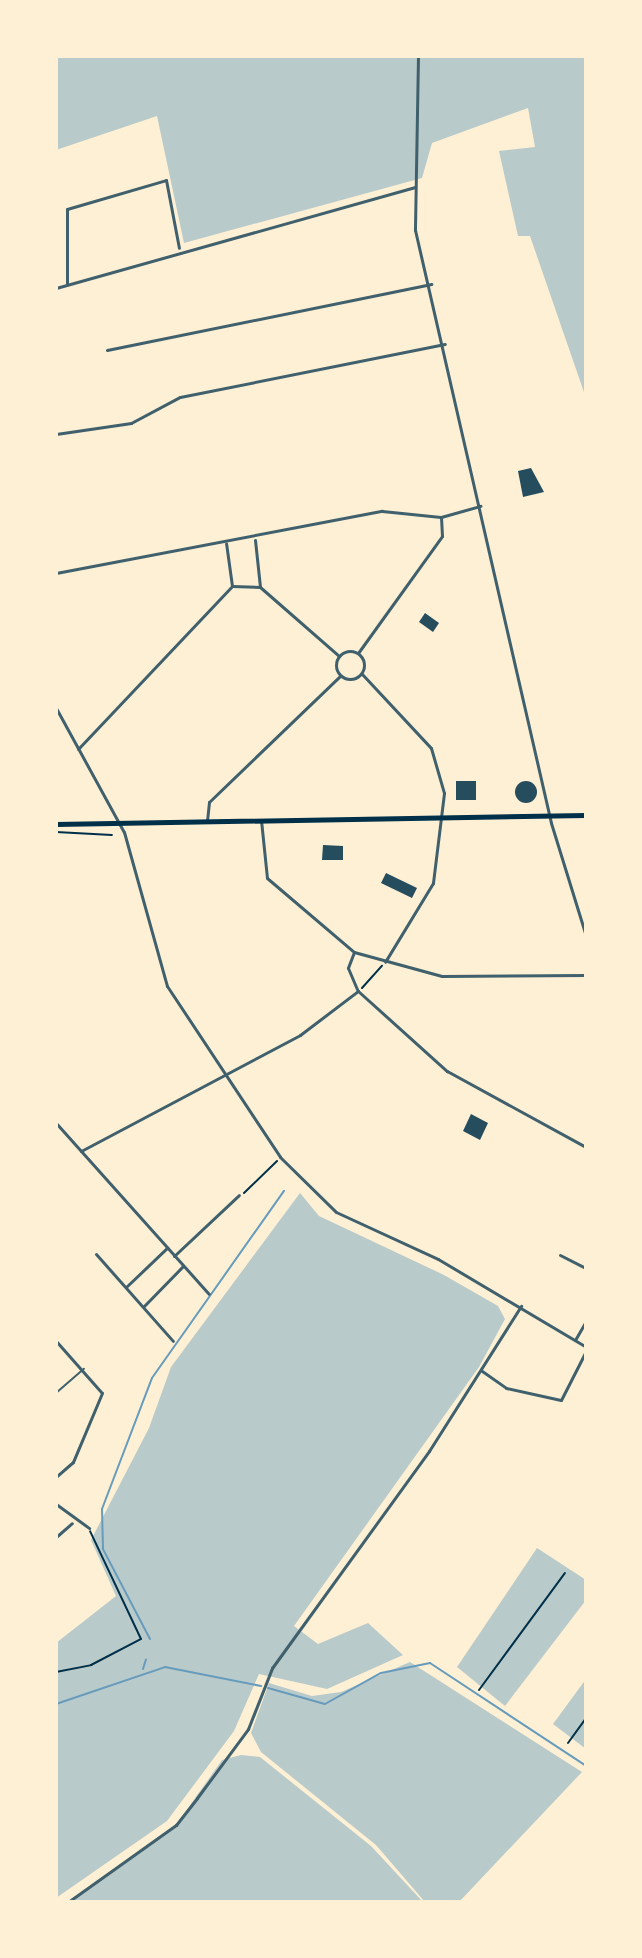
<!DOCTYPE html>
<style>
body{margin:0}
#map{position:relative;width:642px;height:1958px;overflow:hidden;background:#fdf0d5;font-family:Karla,sans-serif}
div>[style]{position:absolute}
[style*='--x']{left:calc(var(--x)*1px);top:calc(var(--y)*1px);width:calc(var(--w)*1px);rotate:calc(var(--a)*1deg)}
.green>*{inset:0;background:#b9caca}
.stream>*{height:2px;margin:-1px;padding:0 1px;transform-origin:1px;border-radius:1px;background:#669bbc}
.building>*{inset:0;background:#264d5e}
.round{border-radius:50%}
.path>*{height:2px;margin:-1px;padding:0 1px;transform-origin:1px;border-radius:1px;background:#003049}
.service>*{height:2px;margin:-1px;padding:0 1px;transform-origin:1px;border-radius:1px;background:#3f606c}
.minor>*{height:3px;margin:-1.5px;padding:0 1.5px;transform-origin:1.5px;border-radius:1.5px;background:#3f606c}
.minor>.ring{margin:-1.5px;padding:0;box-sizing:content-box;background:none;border:3px solid #3f606c;border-radius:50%}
.secondary>*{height:5px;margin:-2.5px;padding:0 2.5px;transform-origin:2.5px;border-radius:2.5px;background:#003049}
span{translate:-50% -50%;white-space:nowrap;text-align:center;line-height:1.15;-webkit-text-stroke:6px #fdf0d5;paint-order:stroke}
.frame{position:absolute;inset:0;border:58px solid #fdf0d5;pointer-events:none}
</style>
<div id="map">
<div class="green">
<i style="clip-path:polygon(56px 56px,586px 56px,586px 398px,530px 236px,518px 236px,499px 151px,535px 147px,528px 108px,432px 143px,422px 178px,184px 243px,157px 116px,56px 150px)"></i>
<i style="clip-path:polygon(300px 1193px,319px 1216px,444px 1275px,498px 1306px,505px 1319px,479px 1367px,294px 1626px,318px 1644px,368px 1623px,403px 1655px,327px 1689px,259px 1674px,234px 1731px,167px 1821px,56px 1898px,56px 1643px,116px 1596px,91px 1540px,149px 1428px,171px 1367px)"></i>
<i style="clip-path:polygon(537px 1548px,586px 1580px,586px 1600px,505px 1706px,457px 1667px)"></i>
<i style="clip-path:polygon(410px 1662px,582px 1772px,459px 1902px,425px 1902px,376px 1845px,261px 1752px,251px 1733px,269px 1683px,312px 1696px,341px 1692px)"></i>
<i style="clip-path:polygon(586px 1679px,586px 1749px,553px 1724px)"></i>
<i style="clip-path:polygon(241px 1755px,260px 1757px,371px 1846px,423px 1902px,69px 1902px,176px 1825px,222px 1760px)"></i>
</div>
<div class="stream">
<i style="--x:150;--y:1639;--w:102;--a:-117.6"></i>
<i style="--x:103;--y:1549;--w:40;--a:-91.4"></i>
<i style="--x:102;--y:1509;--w:140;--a:-69.1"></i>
<i style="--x:152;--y:1378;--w:229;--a:-54.8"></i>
<i style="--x:143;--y:1669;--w:10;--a:-73"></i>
<i style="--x:268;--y:1688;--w:59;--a:15.7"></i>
<i style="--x:325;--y:1704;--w:64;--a:-29"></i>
<i style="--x:381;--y:1673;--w:50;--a:-11.5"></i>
<i style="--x:430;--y:1663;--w:187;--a:33.4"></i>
<i style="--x:56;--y:1704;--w:115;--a:-18.7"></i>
<i style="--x:165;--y:1667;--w:98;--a:11.2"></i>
</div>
<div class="building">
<i style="clip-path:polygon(531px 468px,544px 492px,523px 497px,518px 471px)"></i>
<i style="clip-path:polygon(425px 613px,439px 623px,433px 632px,419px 622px)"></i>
<i class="round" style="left:515px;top:781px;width:22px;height:22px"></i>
<i style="clip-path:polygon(456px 781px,476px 781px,476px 800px,456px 800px)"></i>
<i style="clip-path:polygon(323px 845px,343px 846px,343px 860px,322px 860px)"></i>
<i style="clip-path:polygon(386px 873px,417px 888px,412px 898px,381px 883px)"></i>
<i style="clip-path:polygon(471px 1114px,488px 1123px,480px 1140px,463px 1131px)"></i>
</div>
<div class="path">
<i style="--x:56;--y:832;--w:56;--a:3.1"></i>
<i style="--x:362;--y:988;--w:30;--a:-48"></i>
<i style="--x:244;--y:1193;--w:46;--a:-44.1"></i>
<i style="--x:56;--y:1672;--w:36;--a:-11"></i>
<i style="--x:91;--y:1665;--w:56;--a:-27.5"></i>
<i style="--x:141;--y:1639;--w:119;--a:-115.3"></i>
<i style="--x:479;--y:1690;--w:145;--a:-53.7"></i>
<i style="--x:568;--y:1743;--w:31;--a:-54"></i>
</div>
<div class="service">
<i style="--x:56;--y:1393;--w:37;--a:-41"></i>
</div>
<div class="minor">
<i style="--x:418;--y:56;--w:174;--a:91"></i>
<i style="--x:415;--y:230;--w:608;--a:77.08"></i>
<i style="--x:551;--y:823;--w:118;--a:72.8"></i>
<i style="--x:67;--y:283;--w:74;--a:-90"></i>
<i style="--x:67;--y:209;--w:103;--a:-16.3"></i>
<i style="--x:166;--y:180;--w:69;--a:79.2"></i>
<i style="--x:56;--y:288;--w:373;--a:-15.7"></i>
<i style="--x:107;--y:350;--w:331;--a:-11.5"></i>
<i style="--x:56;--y:434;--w:76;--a:-8.3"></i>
<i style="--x:131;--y:423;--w:55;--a:-28"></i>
<i style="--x:180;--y:397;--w:270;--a:-11.3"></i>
<i style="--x:255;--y:540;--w:47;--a:83.9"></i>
<i style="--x:260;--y:587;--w:105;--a:41.1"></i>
<i style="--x:56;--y:573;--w:332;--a:-10.8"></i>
<i style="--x:382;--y:511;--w:59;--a:5.8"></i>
<i style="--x:232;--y:586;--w:28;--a:2"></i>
<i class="ring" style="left:336px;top:651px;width:25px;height:25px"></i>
<i style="--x:358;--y:653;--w:144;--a:-54.3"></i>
<i style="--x:442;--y:536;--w:19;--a:-93"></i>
<i style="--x:441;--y:517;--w:41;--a:-15.8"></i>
<i style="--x:362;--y:674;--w:101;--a:47"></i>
<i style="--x:431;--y:748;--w:47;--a:73.9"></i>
<i style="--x:444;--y:793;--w:91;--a:97"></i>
<i style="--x:433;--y:883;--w:92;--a:121.3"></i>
<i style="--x:56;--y:708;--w:141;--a:61.3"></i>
<i style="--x:124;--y:832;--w:160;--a:74.4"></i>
<i style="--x:167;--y:986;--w:205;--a:56.5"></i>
<i style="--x:280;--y:1157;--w:78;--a:44.5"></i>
<i style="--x:336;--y:1212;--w:112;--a:24.7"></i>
<i style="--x:438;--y:1259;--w:172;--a:30.7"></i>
<i style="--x:78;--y:749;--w:224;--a:-46.6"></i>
<i style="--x:232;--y:586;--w:43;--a:-97.9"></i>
<i style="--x:261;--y:820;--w:58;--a:84.1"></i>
<i style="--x:267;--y:878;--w:114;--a:40.4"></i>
<i style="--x:354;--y:952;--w:91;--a:15.3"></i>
<i style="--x:442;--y:976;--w:144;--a:-0.4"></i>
<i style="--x:207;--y:821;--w:19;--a:-84"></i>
<i style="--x:209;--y:802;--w:182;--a:-43.9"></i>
<i style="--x:354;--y:952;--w:17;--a:111"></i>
<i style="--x:348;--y:968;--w:25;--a:67"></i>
<i style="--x:358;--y:991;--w:120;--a:42"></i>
<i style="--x:447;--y:1071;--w:158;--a:28.7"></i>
<i style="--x:56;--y:1123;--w:229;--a:48.2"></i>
<i style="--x:81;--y:1151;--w:248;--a:-27.9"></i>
<i style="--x:300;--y:1035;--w:73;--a:-37.2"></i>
<i style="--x:96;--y:1254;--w:116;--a:48.5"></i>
<i style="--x:560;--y:1255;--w:29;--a:27"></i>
<i style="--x:174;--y:1256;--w:89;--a:-43.2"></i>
<i style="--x:126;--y:1287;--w:57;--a:-43.6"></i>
<i style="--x:144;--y:1306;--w:56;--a:-45.7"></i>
<i style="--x:575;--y:1340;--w:22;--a:-60"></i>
<i style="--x:56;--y:1341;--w:69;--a:48.5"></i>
<i style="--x:102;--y:1393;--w:75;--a:112.8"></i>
<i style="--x:73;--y:1462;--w:23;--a:139"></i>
<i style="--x:482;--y:1371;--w:29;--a:35"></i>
<i style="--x:506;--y:1388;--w:56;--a:12.3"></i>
<i style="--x:561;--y:1400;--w:55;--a:-63"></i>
<i style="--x:56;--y:1504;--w:41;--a:36"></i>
<i style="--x:56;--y:1537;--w:21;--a:-41"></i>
<i style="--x:56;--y:1561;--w:19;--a:90"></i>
<i style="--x:68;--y:1902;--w:133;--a:-35.5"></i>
<i style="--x:176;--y:1825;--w:34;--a:-52"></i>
<i style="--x:197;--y:1798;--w:86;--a:-53.5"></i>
<i style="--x:248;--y:1729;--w:66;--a:-68.5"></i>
<i style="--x:272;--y:1668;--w:268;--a:-54.1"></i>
<i style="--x:429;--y:1451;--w:172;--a:-57.6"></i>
</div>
<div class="secondary">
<i style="--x:56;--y:824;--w:530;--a:-0.97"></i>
</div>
<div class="frame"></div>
</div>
